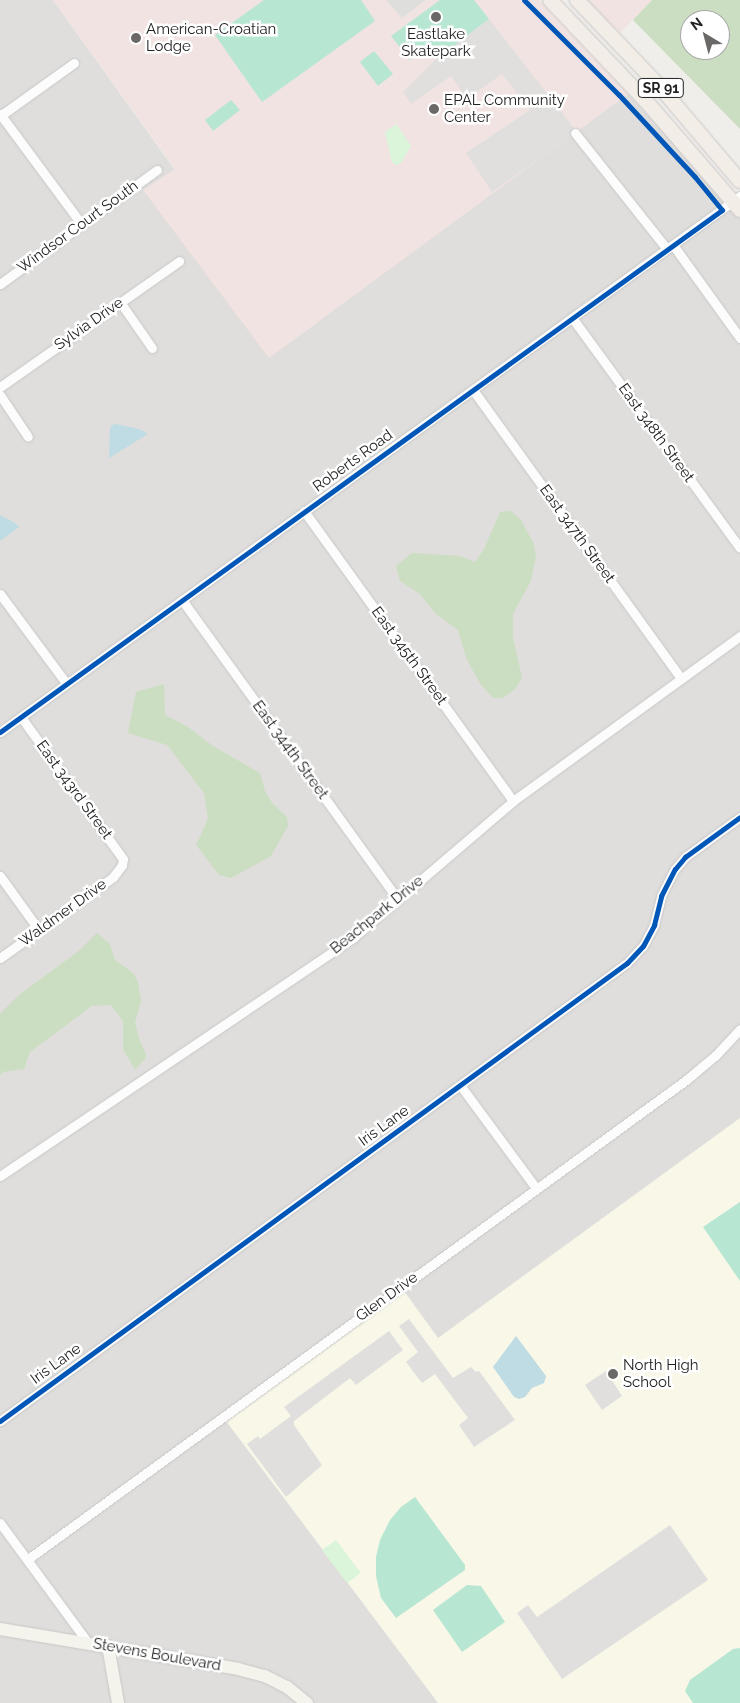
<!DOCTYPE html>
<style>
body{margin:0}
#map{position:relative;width:740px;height:1703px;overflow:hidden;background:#f0eeeb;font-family:Raleway,sans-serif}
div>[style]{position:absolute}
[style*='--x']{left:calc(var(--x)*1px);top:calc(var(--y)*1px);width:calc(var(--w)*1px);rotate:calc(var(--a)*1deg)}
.residential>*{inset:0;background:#dfdedc}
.commercial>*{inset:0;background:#f1e3e1}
.education>*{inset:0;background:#f8f7e8}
.religious>*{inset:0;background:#dededc}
.forest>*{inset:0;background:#cbdec1}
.park>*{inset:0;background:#daf5da}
.pitch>*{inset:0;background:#b7e6d2}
.parking>*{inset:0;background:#e0dfde}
.water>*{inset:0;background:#bfdbe3}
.roads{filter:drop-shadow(0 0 1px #c9c8c7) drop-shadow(0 0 1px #c9c8c7)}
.street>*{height:9px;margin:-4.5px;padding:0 4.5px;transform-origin:4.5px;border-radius:4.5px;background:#fdfcfc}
.secondary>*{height:12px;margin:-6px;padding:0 6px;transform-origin:6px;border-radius:6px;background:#f4f4ed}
.primary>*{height:14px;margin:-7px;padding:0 7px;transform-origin:7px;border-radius:7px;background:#f3ede7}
.cycleway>*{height:5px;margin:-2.5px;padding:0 2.5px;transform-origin:2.5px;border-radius:2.5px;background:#0057b8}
.dots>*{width:14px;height:14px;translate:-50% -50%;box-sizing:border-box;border:2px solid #fff;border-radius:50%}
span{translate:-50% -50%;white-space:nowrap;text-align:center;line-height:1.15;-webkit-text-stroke:5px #fff;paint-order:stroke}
.shield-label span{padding:1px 4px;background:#fff;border:1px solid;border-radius:4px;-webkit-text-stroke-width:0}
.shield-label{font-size:14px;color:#222;font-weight:700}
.poi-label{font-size:15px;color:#222}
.left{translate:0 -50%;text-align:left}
.street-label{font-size:15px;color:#222}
.north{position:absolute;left:680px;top:10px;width:50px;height:50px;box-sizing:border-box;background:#fff;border:1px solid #a7a7a7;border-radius:50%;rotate:323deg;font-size:14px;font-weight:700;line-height:20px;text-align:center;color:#222}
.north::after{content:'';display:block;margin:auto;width:18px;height:22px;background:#6a6968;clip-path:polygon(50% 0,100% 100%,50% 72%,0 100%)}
</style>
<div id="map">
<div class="residential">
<i style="clip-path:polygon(0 0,53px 0,175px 170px,144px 190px,492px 192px,628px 94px,740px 215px,740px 1703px,0 1703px)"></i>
</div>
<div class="commercial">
<i style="clip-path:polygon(53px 0,387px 0,402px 18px,426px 0,539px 0,628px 94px,269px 358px,143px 190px,175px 169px)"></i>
<i style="clip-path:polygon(586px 0,652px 0,620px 33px)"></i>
</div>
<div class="education">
<i style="clip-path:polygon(740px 1118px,740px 1703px,438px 1703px,226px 1421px,404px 1291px,438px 1338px)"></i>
</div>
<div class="religious">
<i style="clip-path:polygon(386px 0,426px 0,402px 18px)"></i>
</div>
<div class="forest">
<i style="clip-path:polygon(evenodd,652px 0,740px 0,740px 129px,633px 20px,652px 0,690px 20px,720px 20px,720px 50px,690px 50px,690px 20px)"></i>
<i style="clip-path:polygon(511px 511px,521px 520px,534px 544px,536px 557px,531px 581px,513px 614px,513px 637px,522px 678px,515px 689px,503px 698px,493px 698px,481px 685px,466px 658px,458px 630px,435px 613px,420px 594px,400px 581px,396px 566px,412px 553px,460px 556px,475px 562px,484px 549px,500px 512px)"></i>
<i style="clip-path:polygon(164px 684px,165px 715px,188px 727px,213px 746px,260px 773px,265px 791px,272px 803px,287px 817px,288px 826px,271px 856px,231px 878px,219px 875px,196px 845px,208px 819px,204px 793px,167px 745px,128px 733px,136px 692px)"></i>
<i style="clip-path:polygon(97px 933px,110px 944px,115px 960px,133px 973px,138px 982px,141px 1001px,135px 1023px,140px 1042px,146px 1054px,145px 1059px,135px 1070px,123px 1049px,123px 1021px,111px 1005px,92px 1006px,30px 1052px,24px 1069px,3px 1072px,0 1075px,0 1014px,19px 995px,80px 950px)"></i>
</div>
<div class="park">
<i style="clip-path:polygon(396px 124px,411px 146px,401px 163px,396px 165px,392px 162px,385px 132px)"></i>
<i style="clip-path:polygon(336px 1540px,361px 1573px,347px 1583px,322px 1550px)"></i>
</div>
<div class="pitch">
<i style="clip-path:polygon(264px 0,361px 0,375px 21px,262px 102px,215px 35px)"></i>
<i style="clip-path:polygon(440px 0,474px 0,489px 19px,437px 59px,428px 47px,410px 60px,391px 36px)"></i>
<i style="clip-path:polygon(374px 51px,393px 74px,378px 86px,360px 62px)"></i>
<i style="clip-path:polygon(231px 100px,240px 110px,213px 131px,205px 120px)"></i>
<i style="clip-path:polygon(740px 1202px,740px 1281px,703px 1227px)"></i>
<i style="clip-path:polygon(415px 1497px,465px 1565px,465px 1570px,396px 1618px,381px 1598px,376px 1576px,376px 1557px,380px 1540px,390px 1520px,401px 1507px)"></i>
<i style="clip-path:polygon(467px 1585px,481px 1586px,505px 1622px,462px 1652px,433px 1610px)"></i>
<i style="clip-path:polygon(740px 1648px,740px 1703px,693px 1703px,685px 1691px,690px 1680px,733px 1649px)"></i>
</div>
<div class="parking">
<i style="clip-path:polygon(489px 19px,577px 132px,492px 192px,466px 153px,530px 110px,502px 74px,467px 99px,451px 76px,411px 104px,403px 92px,435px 60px)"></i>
<i style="clip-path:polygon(409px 1319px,453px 1378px,471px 1367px,476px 1372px,479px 1371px,515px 1420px,474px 1447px,459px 1425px,468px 1418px,435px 1374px,422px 1383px,406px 1362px,418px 1352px,399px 1326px)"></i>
<i style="clip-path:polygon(389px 1331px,403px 1350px,356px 1385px,350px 1378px,294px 1421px,294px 1425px,322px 1465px,286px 1497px,247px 1444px,258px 1436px,260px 1439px,291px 1416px,284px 1407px)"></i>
<i style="clip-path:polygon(606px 1371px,622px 1396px,602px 1410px,585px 1385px)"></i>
<i style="clip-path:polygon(670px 1525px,708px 1580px,562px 1679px,517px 1613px,528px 1605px,537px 1617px)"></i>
</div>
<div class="water">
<i style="clip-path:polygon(116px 424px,139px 429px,148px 434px,109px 458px,110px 429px,112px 425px)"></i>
<i style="clip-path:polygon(0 515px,15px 523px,19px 527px,0 541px)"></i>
<i style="clip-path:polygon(516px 1336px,546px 1376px,544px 1383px,532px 1388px,525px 1397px,519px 1399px,514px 1397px,493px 1367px)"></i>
</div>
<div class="roads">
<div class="street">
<i style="--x:0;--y:114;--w:138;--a:53.5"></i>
<i style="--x:0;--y:116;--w:91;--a:-35.6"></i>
<i style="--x:575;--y:133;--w:148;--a:51.6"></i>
<i style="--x:673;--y:245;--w:115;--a:54.2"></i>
<i style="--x:0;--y:284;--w:194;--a:-36"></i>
<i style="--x:120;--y:302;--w:56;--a:55.2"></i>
<i style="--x:573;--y:319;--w:283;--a:53.9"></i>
<i style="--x:0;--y:387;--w:219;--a:-35.1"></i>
<i style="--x:473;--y:390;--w:355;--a:54.2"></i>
<i style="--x:0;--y:395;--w:50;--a:56.3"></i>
<i style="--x:304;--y:511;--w:357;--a:54.2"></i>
<i style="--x:0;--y:594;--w:111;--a:53.4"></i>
<i style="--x:182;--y:600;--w:369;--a:54.2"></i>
<i style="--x:0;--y:732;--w:914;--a:-35.92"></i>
<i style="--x:0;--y:876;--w:67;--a:54.2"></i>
<i style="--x:0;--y:958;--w:139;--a:-35.6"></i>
<i style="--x:113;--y:877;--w:15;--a:-53"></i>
<i style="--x:122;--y:865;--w:6;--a:-81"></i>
<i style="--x:123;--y:859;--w:175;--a:-125.7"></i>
<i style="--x:460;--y:1085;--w:128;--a:53.6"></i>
<i style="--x:0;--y:1176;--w:427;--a:-34"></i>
<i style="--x:354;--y:937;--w:209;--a:-40.5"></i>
<i style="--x:513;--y:801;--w:281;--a:-36"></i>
<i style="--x:0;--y:1421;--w:776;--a:-36.15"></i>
<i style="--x:627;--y:963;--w:23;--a:-47"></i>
<i style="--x:643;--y:946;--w:24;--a:-62"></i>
<i style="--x:654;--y:925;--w:30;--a:-76"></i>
<i style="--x:661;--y:896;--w:30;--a:-63"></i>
<i style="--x:675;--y:869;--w:16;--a:-50"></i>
<i style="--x:685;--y:857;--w:68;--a:-36"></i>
<i style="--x:0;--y:1523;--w:149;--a:53.7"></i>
<i style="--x:28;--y:1559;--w:814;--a:-36.05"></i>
<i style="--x:686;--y:1080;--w:38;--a:-40"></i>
<i style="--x:715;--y:1056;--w:37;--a:-47"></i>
</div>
<div class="secondary">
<i style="--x:0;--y:1629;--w:241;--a:9.5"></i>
<i style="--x:238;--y:1669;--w:28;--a:15"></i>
<i style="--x:265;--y:1676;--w:25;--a:27"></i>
<i style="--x:287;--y:1687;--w:26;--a:39"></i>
<i style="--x:108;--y:1646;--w:58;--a:80"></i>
</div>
<div class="primary">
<i style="--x:550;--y:0;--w:139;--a:46.5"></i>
<i style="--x:646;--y:101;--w:144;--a:49.2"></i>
<i style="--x:577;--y:0;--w:122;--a:46.3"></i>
<i style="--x:661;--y:88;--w:122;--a:49.7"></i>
</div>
</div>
<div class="cycleway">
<i style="--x:0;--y:732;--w:891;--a:-35.87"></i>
<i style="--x:722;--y:210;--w:43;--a:-129.3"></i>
<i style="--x:695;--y:177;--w:112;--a:-132.8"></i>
<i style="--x:619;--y:95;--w:134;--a:-135"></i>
<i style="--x:0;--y:1421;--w:776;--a:-36.15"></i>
<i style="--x:627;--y:963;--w:23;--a:-47"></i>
<i style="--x:643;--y:946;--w:24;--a:-62"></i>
<i style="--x:654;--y:925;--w:30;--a:-76"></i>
<i style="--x:661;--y:896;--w:30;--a:-63"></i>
<i style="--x:675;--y:869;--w:16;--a:-50"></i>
<i style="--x:685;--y:857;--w:68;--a:-36"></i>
</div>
<div class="dots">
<i style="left:436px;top:17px;background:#6a6968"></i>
<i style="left:136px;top:38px;background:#6a6968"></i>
<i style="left:434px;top:109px;background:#6a6968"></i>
<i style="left:613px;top:1374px;background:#6a6968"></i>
</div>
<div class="shield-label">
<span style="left:661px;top:88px">SR 91</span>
</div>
<div class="poi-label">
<span class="left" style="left:146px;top:38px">American-Croatian<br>Lodge</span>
<span style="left:436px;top:43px">Eastlake<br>Skatepark</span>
<span class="left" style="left:444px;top:109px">EPAL Community<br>Center</span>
<span class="left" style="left:623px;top:1374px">North High<br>School</span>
</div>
<div class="street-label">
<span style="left:78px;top:227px;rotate:-36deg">Windsor Court South</span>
<span style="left:89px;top:324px;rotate:-35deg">Sylvia Drive</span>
<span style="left:656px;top:433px;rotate:54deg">East 348th Street</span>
<span style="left:353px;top:461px;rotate:-36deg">Roberts Road</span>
<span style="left:577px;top:534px;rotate:54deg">East 347th Street</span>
<span style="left:409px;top:656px;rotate:54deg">East 345th Street</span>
<span style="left:290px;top:750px;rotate:54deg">East 344th Street</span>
<span style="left:74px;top:790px;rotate:54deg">East 343rd Street</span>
<span style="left:63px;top:913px;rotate:-36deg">Waldmer Drive</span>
<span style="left:377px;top:915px;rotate:-39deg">Beachpark Drive</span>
<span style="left:384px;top:1126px;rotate:-36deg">Iris Lane</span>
<span style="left:387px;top:1297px;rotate:-36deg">Glen Drive</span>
<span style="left:56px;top:1364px;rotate:-36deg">Iris Lane</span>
<span style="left:157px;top:1655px;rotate:10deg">Stevens Boulevard</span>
</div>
<div class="north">N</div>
</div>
